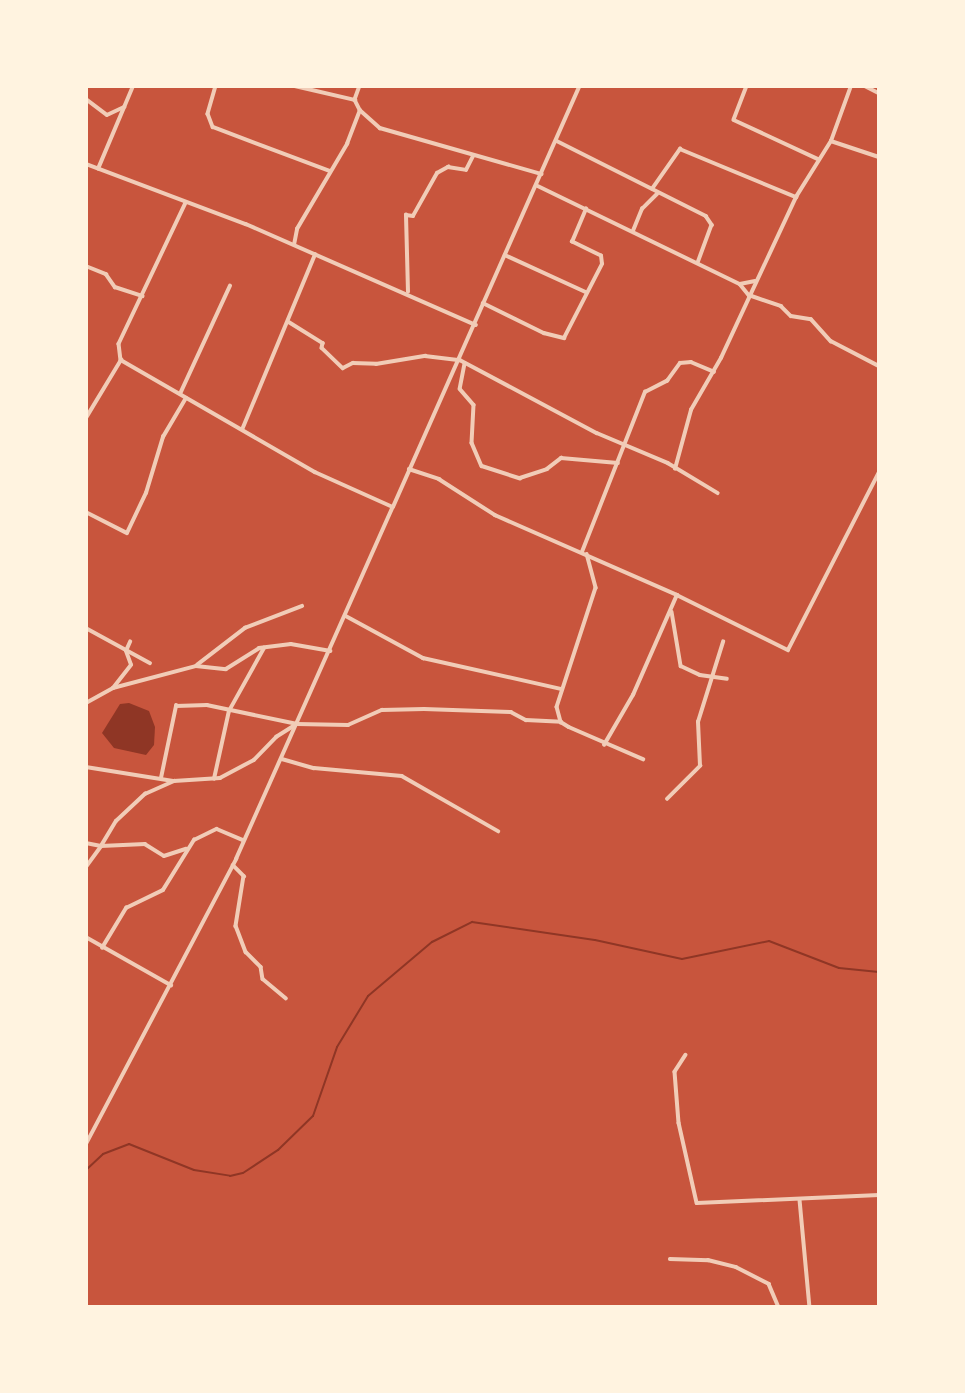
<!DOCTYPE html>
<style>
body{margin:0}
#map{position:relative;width:965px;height:1393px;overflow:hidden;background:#c8553d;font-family:"Alegreya Sans",sans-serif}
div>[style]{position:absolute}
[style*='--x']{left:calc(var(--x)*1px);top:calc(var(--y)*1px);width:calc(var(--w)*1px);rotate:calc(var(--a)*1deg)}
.water>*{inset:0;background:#8f3625}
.stream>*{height:2px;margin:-1px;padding:0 1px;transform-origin:1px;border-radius:1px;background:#8f3625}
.minor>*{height:3.5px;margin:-1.75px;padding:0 1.75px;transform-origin:1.75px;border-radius:1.75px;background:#f1ccb7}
span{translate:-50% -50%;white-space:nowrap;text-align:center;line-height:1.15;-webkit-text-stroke:6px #fff3e0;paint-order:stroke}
.frame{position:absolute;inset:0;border:88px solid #fff3e0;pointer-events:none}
</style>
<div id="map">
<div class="water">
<i style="clip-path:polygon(129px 703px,149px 711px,155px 727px,154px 745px,146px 755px,114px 748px,102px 733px,120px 704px)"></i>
</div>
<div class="stream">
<i style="--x:86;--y:1170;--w:23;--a:-43"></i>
<i style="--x:103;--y:1154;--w:28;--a:-21"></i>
<i style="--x:129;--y:1144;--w:70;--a:21.8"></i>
<i style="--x:194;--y:1170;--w:36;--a:9"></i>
<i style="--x:230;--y:1176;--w:13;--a:-13"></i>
<i style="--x:243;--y:1173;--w:42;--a:-33.3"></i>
<i style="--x:278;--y:1150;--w:49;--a:-44.2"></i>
<i style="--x:313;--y:1116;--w:73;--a:-70.8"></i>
<i style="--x:337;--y:1047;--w:60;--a:-58.7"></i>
<i style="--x:368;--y:996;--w:84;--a:-40.2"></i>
<i style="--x:432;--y:942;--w:45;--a:-26.6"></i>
<i style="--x:472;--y:922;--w:124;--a:8.3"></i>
<i style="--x:595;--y:940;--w:89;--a:12.3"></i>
<i style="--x:682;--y:959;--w:89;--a:-11.7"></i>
<i style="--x:769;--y:941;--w:75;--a:21.1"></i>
<i style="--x:839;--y:968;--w:40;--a:5.7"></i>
</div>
<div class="minor">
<i style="--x:216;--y:86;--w:29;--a:106"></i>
<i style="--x:208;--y:114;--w:14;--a:69"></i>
<i style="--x:213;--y:127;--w:125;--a:20.6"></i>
<i style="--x:295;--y:86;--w:62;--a:13.1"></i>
<i style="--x:360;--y:86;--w:15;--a:110"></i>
<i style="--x:355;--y:100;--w:11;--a:63"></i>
<i style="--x:360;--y:110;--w:27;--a:42"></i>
<i style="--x:380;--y:128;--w:168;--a:15.9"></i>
<i style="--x:747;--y:86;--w:36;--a:111"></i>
<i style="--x:734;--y:120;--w:93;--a:24.9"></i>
<i style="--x:865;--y:86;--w:16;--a:27"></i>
<i style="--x:86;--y:99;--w:26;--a:37"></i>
<i style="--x:107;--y:115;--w:19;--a:-25"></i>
<i style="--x:557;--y:141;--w:167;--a:26.7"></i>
<i style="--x:706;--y:216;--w:11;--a:56"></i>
<i style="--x:712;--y:225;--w:40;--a:110.2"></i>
<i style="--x:831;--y:141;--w:51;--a:18.4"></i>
<i style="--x:86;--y:164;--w:171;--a:20.6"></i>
<i style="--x:246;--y:224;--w:251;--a:23.7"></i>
<i style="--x:98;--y:169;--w:90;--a:-67.1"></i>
<i style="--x:538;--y:186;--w:225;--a:25.9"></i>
<i style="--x:740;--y:284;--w:14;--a:51"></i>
<i style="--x:749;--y:295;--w:34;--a:19"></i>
<i style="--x:781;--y:306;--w:14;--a:45"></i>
<i style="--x:791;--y:316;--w:20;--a:9"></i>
<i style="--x:811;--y:319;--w:30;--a:48"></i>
<i style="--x:831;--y:341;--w:54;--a:27.5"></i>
<i style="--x:652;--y:189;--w:49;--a:-55"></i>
<i style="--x:680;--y:149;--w:126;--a:22.5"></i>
<i style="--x:186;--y:203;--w:156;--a:115.4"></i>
<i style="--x:119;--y:344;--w:16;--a:83"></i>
<i style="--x:121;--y:360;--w:224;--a:30"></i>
<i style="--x:315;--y:472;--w:85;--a:24.2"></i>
<i style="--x:393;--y:507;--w:461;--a:-66.1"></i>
<i style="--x:633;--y:231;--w:24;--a:-68"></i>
<i style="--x:642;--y:209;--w:21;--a:-45"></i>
<i style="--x:294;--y:245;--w:16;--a:-79"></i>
<i style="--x:297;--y:229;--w:99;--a:-59.5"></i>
<i style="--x:347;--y:144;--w:36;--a:-69"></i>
<i style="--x:505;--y:255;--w:89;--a:24.6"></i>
<i style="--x:86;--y:266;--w:22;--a:22"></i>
<i style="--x:106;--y:274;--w:16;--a:55"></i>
<i style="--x:115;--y:287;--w:29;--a:18"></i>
<i style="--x:740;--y:284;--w:15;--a:-11"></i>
<i style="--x:408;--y:292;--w:77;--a:-91.5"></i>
<i style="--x:406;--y:215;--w:7;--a:8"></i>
<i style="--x:413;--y:216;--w:49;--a:-60.8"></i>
<i style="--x:437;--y:173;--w:13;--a:-29"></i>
<i style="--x:448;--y:167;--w:18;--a:9"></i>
<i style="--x:466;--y:170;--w:16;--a:-63"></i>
<i style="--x:483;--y:303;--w:68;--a:26.2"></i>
<i style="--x:544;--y:333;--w:21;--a:14"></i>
<i style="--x:564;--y:338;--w:83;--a:-62.8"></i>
<i style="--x:602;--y:264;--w:8;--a:-97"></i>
<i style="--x:601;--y:256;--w:32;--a:-154"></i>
<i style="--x:572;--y:242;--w:36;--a:-67"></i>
<i style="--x:289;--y:322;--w:40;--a:32"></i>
<i style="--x:323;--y:343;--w:5;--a:101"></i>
<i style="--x:322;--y:348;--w:29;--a:44"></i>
<i style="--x:343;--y:368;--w:11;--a:-27"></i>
<i style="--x:353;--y:363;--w:23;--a:2"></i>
<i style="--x:376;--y:364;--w:50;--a:-9.3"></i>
<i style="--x:425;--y:356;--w:35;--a:7"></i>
<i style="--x:460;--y:360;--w:155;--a:28.1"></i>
<i style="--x:597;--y:433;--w:77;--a:22.9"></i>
<i style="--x:668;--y:463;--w:58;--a:31"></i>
<i style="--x:465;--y:364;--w:25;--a:101"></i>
<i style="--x:460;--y:389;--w:21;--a:49"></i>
<i style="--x:474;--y:405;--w:38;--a:93"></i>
<i style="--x:472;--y:443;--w:25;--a:67"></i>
<i style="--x:482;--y:466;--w:40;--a:18"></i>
<i style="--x:520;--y:478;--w:28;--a:-18"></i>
<i style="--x:547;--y:469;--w:18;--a:-38"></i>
<i style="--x:561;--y:458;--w:57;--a:5"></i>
<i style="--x:180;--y:394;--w:119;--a:-65.2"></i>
<i style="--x:86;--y:418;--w:68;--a:-58.9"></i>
<i style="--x:242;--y:430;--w:190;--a:-67.4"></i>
<i style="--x:409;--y:469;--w:32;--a:18"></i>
<i style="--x:439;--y:479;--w:67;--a:32.7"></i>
<i style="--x:495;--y:515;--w:199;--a:23.7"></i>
<i style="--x:677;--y:595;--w:124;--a:26.4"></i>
<i style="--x:788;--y:650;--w:200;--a:-62.9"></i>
<i style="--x:675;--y:469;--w:61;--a:-74.8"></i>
<i style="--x:691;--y:410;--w:60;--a:-60"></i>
<i style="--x:721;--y:358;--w:178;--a:-65"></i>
<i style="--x:796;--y:197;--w:66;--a:-58"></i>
<i style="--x:831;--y:141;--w:59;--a:-70"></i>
<i style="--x:86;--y:512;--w:46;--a:27.1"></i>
<i style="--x:127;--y:533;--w:44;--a:-64.6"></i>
<i style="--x:146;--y:493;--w:59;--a:-73.1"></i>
<i style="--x:163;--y:437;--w:45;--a:-59.5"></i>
<i style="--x:582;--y:552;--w:172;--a:-68.5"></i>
<i style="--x:645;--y:392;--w:25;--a:-27"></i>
<i style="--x:667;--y:381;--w:22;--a:-54"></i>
<i style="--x:680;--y:363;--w:11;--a:-5"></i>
<i style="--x:691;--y:362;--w:25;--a:23"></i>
<i style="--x:587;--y:554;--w:35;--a:75"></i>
<i style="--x:596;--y:588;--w:125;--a:108.1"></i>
<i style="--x:557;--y:707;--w:16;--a:75"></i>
<i style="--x:561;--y:722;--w:9;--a:32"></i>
<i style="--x:569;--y:727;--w:81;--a:23.4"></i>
<i style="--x:672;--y:612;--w:55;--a:80.5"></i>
<i style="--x:681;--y:666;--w:21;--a:25"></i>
<i style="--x:700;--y:675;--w:27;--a:8"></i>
<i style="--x:346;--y:616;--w:88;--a:28.6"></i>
<i style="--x:423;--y:658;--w:142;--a:12.6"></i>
<i style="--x:86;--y:628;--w:73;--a:28.7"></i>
<i style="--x:197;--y:665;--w:61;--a:-37.6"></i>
<i style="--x:245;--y:628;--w:61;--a:-21.1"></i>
<i style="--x:113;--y:688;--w:86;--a:-14.8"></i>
<i style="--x:196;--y:666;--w:30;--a:6"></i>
<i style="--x:226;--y:669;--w:39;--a:-32"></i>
<i style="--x:259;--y:648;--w:32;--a:-7"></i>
<i style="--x:291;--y:644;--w:40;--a:10"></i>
<i style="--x:86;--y:703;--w:31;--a:-29"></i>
<i style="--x:113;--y:688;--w:29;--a:-52"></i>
<i style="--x:131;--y:665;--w:15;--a:-110"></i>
<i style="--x:126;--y:651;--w:10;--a:-66"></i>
<i style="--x:604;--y:745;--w:58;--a:-59.9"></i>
<i style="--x:633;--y:695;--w:109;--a:-66.3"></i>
<i style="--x:282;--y:759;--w:33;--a:16"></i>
<i style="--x:314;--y:768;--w:88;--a:5.2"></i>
<i style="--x:402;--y:776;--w:111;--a:29.8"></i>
<i style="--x:86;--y:767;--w:88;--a:9.1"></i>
<i style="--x:161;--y:778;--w:74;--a:-78.2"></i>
<i style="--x:176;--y:706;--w:31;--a:-2"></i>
<i style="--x:207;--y:705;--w:92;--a:11.9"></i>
<i style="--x:297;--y:724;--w:51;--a:1.1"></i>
<i style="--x:348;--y:725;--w:37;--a:-24"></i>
<i style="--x:382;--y:710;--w:42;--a:-1.4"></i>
<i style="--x:424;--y:709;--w:87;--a:2"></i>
<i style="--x:511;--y:712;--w:17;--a:28"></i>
<i style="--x:526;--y:720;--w:35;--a:3"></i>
<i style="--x:214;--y:779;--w:70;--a:-77.6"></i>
<i style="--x:229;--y:711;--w:72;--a:-60.9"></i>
<i style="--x:667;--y:799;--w:47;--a:-45"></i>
<i style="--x:700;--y:766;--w:44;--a:-92.6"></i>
<i style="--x:698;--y:722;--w:84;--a:-72.6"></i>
<i style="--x:86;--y:843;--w:15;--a:11"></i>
<i style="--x:101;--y:846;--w:29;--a:-59"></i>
<i style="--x:116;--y:821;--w:40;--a:-43"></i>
<i style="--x:145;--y:794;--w:32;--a:-24"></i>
<i style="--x:174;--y:781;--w:46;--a:-3.7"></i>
<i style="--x:220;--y:778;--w:38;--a:-28"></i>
<i style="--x:254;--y:760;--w:32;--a:-46"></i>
<i style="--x:276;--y:737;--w:22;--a:-32"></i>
<i style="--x:233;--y:865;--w:16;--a:45"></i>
<i style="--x:244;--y:876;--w:51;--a:99.1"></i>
<i style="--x:236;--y:926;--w:28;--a:69"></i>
<i style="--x:246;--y:952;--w:21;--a:45"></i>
<i style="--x:261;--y:967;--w:12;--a:81"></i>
<i style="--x:263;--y:979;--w:30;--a:40"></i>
<i style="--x:86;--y:867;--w:26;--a:-54"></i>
<i style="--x:101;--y:846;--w:44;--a:-2.6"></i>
<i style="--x:145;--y:844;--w:22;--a:32"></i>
<i style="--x:164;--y:856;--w:23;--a:-18"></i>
<i style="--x:86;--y:910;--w:6;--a:90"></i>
<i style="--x:86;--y:937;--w:98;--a:29.5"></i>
<i style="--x:102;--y:948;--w:47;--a:-59"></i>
<i style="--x:126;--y:908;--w:41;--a:-25.9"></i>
<i style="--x:163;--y:890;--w:59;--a:-58.2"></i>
<i style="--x:194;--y:840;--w:25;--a:-26"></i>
<i style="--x:217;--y:829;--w:28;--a:23"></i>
<i style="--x:686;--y:1055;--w:20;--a:123"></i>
<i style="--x:675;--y:1072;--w:51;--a:85.5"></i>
<i style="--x:679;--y:1123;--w:82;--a:77.3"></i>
<i style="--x:697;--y:1203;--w:182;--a:-2.5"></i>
<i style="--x:86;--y:1144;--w:322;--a:-62.2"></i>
<i style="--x:236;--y:859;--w:385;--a:-66"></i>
<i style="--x:800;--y:1200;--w:107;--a:84.7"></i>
<i style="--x:670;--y:1259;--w:38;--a:2"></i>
<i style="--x:708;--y:1260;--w:29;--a:14"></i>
<i style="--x:736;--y:1267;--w:37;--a:27"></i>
<i style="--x:769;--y:1284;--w:25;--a:67"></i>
</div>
<div class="frame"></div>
</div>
